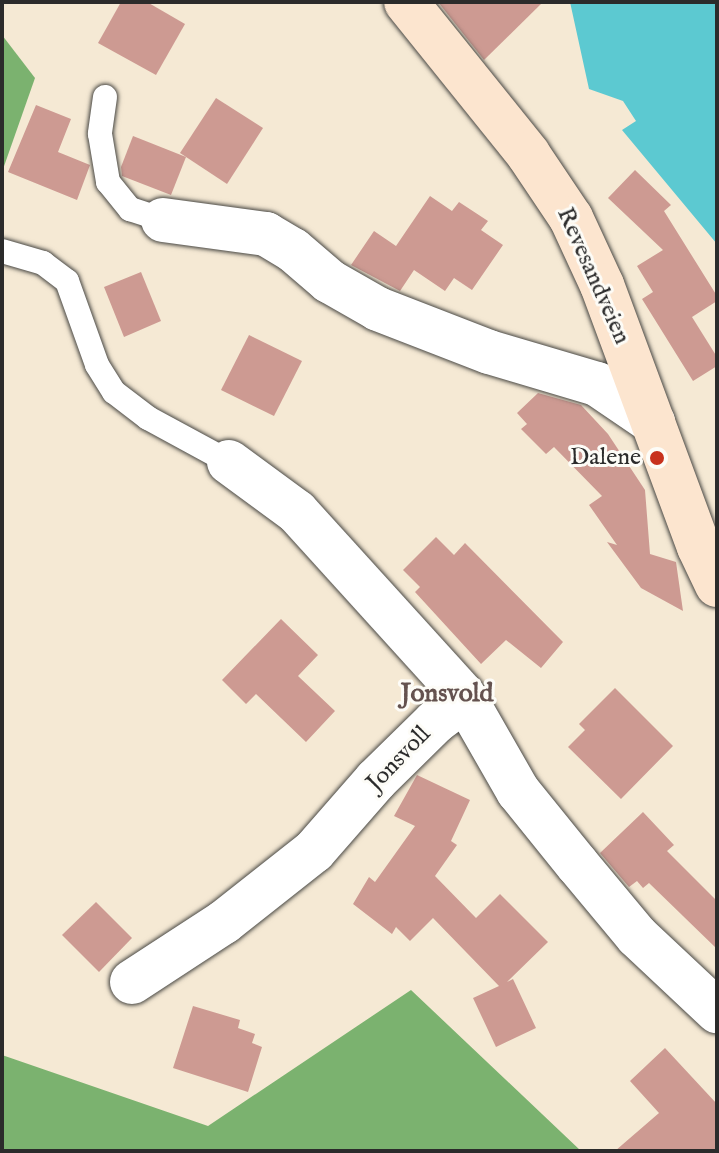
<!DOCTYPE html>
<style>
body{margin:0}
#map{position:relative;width:719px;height:1153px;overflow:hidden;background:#f5e9d4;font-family:"IM FELL English",serif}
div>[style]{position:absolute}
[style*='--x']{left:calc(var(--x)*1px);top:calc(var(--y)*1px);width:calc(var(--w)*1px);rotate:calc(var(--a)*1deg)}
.forest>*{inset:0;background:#7bb26f}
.water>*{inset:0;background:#5cc9d1}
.building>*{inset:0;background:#cd9a92}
.roads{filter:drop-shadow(0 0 2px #494844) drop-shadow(0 0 2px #494844)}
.lane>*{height:24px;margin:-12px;padding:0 12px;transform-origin:12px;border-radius:12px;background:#fff}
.street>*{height:44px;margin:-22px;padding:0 22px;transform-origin:22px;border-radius:22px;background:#fff}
.secondary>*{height:44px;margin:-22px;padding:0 22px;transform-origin:22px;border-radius:22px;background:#fce5cf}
.dots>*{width:22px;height:22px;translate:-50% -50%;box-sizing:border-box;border:4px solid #fdfcf7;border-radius:50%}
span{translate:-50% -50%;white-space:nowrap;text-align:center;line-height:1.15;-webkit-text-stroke:6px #fdfcf7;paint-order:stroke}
.street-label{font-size:24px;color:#2b2b2b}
.poi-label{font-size:24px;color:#2b2b2b}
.right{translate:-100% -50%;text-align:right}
.neighbourhood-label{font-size:26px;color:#64524f;font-weight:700}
.frame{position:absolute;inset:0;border:4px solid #2b2b2b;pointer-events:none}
</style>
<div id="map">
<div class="forest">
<i style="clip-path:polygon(2px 35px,35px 78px,2px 172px)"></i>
<i style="clip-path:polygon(411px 990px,581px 1151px,2px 1151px,2px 1055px,208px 1126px)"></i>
</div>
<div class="water">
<i style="clip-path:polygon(570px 2px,717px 2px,717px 244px,622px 130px,636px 121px,623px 101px,589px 89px)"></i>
</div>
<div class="building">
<i style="clip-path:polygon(121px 2px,147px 2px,185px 24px,156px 75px,98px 43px)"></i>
<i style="clip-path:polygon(438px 2px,543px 2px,484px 60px)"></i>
<i style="clip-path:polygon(216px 98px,263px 128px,227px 184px,180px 153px)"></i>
<i style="clip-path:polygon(36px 105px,71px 119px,58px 152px,90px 165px,77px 200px,8px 172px)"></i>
<i style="clip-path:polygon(133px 136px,186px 157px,171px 195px,122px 176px,121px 167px)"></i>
<i style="clip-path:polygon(635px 170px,671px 205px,664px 211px,717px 296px,717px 301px,692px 317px,717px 357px,717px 366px,693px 381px,642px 299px,653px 292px,637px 266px,663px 250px,608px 198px)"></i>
<i style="clip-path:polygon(430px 196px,452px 211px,459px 202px,488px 221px,481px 230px,503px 245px,472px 290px,454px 278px,445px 291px,414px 270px,400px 291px,351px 265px,374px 231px,396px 246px)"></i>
<i style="clip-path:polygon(141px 272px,161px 321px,124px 337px,104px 287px)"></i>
<i style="clip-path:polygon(249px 335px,302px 361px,274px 416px,221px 390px)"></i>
<i style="clip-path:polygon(538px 393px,581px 405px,608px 434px,645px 490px,650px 554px,676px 562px,683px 611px,641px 588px,607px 542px,617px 545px,589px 505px,602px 496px,554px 447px,546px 454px,521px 429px,527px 424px,517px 413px)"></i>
<i style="clip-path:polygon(436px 537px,454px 555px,465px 543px,563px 642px,541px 668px,506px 640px,481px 664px,415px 592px,420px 587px,403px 570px)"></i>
<i style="clip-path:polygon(281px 619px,318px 655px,298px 676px,335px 711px,306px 742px,256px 694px,246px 704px,222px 680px)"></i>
<i style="clip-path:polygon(615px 688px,673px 746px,621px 799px,568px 747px,585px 730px,579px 724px)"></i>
<i style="clip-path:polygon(417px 775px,470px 800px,451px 841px,457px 845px,435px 876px,476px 918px,500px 894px,548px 942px,507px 982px,513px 979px,536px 1028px,496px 1047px,473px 998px,499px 986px,433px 918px,410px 941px,396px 927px,392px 934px,353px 904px,369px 877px,375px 882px,415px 826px,394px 816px)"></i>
<i style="clip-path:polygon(643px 812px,674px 845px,667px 851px,717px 901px,717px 949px,649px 883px,643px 888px,637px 881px,629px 887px,600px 853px)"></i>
<i style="clip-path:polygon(96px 902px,132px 938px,99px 972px,62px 935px)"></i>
<i style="clip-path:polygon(193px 1006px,240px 1020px,238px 1028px,255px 1034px,252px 1043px,262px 1047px,248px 1092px,173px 1068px)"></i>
<i style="clip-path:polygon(665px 1048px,717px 1104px,717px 1151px,615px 1151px,659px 1113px,630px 1081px)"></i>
</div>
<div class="roads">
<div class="lane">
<i style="--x:105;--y:97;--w:37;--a:98"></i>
<i style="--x:100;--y:134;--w:49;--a:80.5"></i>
<i style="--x:108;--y:182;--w:35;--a:51"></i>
<i style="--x:130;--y:209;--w:35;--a:18"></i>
<i style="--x:2;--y:251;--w:43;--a:16.3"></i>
<i style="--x:43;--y:263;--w:30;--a:37"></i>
<i style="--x:67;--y:281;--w:89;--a:70.3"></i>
<i style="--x:97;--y:365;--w:32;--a:58"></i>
<i style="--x:114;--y:392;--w:43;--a:37.4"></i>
<i style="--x:148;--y:418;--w:92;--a:28.5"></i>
</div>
<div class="street">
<i style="--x:163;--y:220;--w:104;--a:7.7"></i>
<i style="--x:266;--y:234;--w:31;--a:31"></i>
<i style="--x:293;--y:250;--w:48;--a:40.7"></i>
<i style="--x:329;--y:281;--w:56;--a:29.7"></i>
<i style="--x:378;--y:309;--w:119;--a:21.2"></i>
<i style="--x:489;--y:352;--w:113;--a:16.5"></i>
<i style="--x:597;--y:384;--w:68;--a:34.2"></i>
<i style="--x:229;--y:462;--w:84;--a:36.3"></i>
<i style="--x:297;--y:512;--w:247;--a:47.8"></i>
<i style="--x:463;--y:695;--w:111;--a:60.2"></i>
<i style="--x:518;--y:791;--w:94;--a:51.1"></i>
<i style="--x:577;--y:864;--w:94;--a:50.2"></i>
<i style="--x:637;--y:936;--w:110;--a:43.2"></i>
<i style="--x:132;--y:982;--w:110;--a:-33.1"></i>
<i style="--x:224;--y:922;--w:115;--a:-38.3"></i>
<i style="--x:314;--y:851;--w:94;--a:-48.9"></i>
<i style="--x:376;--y:780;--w:83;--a:-44.5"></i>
<i style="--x:435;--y:722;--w:38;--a:-37"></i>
</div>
<div class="secondary">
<i style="--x:406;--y:2;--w:195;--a:51.2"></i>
<i style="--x:528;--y:154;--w:77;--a:56.1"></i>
<i style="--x:571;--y:218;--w:74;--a:65.2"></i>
<i style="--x:602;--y:285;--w:279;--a:69.7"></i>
<i style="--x:699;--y:547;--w:42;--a:64.7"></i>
</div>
</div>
<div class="dots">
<i style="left:657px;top:458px;background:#c8321e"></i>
</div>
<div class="street-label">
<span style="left:593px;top:276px;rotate:66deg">Revesandveien</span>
<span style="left:399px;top:759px;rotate:-46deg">Jonsvoll</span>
</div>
<div class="poi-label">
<span class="right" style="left:641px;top:458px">Dalene</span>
</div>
<div class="neighbourhood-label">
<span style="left:447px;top:694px">Jonsvold</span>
</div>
<div class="frame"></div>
</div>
